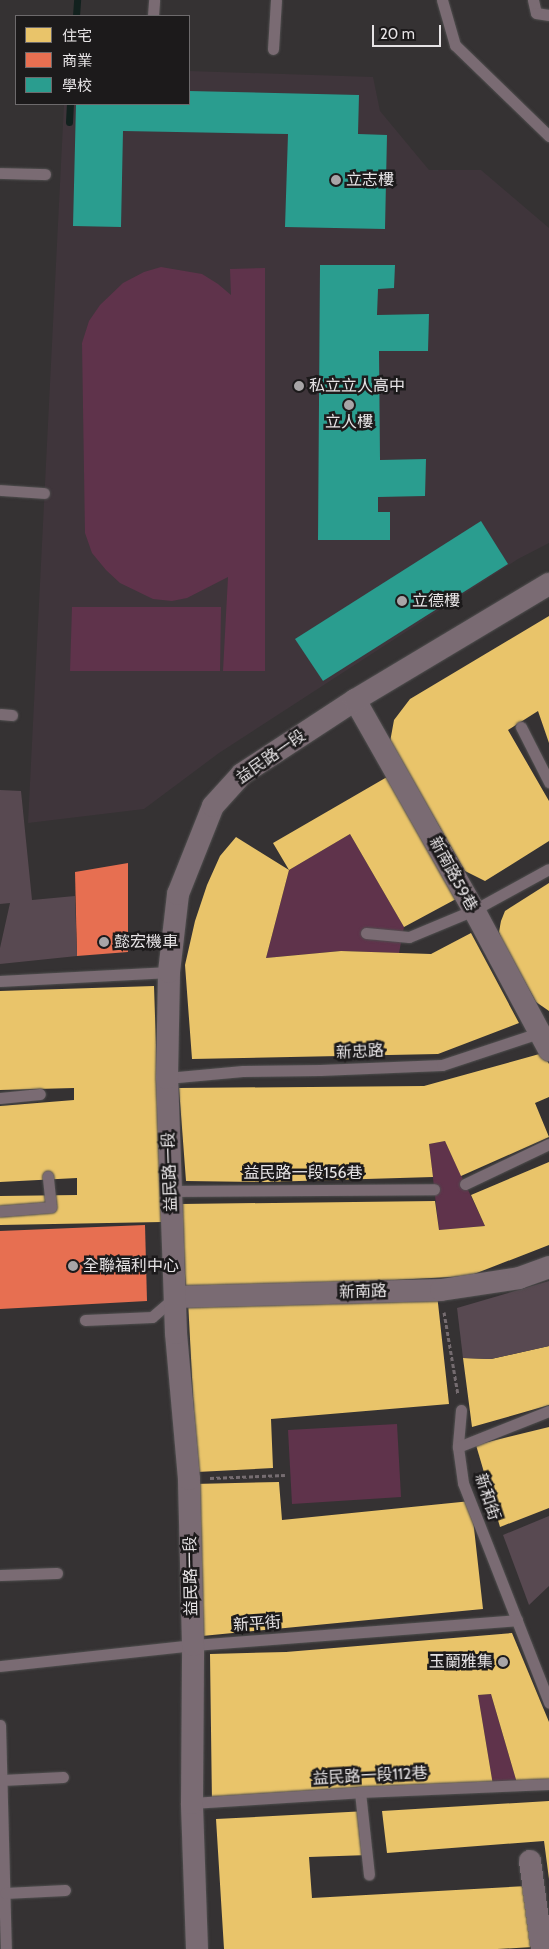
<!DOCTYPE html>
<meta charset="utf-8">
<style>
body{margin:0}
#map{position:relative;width:549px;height:1949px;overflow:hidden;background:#353233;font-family:Cabin,"Noto Sans TC",sans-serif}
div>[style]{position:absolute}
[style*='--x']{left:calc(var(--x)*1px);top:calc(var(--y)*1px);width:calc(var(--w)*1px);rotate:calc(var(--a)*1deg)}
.built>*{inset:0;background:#3f353b}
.green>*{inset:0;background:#5f334b}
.homes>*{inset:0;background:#e9c46a}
.shops>*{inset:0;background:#e76f51}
.schools>*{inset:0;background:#2a9d8f}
.stream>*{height:7px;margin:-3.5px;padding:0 3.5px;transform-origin:3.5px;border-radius:3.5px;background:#12211e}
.building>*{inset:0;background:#584951}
.path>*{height:3px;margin-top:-1.5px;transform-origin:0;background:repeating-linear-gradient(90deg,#756c70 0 4px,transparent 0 6.5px)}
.roads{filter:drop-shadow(0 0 1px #504f4f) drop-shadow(0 0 1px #504f4f)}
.service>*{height:11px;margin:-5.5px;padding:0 5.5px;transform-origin:5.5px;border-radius:5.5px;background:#7a6b73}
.minor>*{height:22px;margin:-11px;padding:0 11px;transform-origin:11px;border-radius:11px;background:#7a6b73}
.dots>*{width:14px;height:14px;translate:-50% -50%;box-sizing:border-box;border:2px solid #1c1a1b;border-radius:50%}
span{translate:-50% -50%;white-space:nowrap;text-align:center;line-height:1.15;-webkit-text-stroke:5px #1c1a1b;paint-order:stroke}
.poi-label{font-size:16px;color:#e6e3e5}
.left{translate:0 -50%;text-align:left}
.right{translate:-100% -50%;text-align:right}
.street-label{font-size:16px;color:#e6e3e5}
.legend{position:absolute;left:15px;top:15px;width:175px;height:90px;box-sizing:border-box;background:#1c1a1b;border:1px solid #6d6a6c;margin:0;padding:6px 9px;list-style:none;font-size:15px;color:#e6e3e5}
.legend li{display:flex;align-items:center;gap:10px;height:25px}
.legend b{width:25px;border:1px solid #6d6a6c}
.scale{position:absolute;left:372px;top:25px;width:69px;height:22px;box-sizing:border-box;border:2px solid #e6e3e5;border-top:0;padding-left:6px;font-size:15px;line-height:18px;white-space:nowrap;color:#e6e3e5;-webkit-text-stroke:4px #1c1a1b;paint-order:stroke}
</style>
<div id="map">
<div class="built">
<i style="clip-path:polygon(189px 71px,373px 77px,380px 111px,429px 170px,481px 170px,549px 228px,549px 543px,518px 559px,219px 753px,144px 809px,28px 823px,64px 104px,189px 104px)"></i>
</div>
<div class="green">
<i style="clip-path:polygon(161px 267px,202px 274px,218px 284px,231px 295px,230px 269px,265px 268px,265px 671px,223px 671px,228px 577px,187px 598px,172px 601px,153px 599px,120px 583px,106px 570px,92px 553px,85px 533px,82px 343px,89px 321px,100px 305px,123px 283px,144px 272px)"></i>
<i style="clip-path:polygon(72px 607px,221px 607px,220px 671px,70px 671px)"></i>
<i style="clip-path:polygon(350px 834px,404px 927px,399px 953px,341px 951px,266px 958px,289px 870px)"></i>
<i style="clip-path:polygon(445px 1141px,485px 1226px,439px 1230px,429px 1144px)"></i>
<i style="clip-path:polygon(397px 1424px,401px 1497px,292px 1504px,288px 1430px)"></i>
<i style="clip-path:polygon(491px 1694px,517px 1783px,493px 1785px,478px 1695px)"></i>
</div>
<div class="homes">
<i style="clip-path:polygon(549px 616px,549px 743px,538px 711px,508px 730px,549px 801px,549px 841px,485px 881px,465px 871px,390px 742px,394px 720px,410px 699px)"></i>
<i style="clip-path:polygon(387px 777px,456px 899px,404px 927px,350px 834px,289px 870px,266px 958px,341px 951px,431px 954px,471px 933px,519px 1023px,438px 1054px,192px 1059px,185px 965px,195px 921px,207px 885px,220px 856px,236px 837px,289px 870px,273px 843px)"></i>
<i style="clip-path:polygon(549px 883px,549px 1011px,536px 1002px,502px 941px,499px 932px,501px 921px,505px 911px)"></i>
<i style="clip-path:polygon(154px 986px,162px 1222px,0 1225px,0 1196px,77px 1195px,77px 1178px,0 1182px,0 1106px,74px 1100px,74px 1088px,0 1090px,0 991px)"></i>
<i style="clip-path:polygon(543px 1053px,549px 1064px,549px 1097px,535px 1103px,549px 1137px,461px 1176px,445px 1141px,429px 1144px,433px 1177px,266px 1182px,186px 1181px,179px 1088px,424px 1086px)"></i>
<i style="clip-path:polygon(549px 1162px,549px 1245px,469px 1276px,186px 1291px,181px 1204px,435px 1201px,439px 1230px,485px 1226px,471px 1195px)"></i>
<i style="clip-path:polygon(437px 1294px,449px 1404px,271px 1419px,273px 1468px,197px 1472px,188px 1301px)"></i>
<i style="clip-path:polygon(549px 1346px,549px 1405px,472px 1427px,463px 1358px,491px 1359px)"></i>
<i style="clip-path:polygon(549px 1427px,549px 1508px,500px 1527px,476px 1445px)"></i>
<i style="clip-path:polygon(279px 1482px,282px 1520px,471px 1501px,483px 1609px,202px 1636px,194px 1484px)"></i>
<i style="clip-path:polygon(512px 1633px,549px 1722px,549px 1781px,517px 1783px,491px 1694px,478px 1695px,493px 1785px,212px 1805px,210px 1654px,286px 1652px)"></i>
<i style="clip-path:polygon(549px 1801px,549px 1879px,544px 1841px,387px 1853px,382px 1811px)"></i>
<i style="clip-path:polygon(367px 1811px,369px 1855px,309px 1857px,312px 1898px,527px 1886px,533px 1947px,497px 1949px,224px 1949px,216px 1819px)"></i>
</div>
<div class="shops">
<i style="clip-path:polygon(128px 863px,128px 952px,77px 956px,75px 872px)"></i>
<i style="clip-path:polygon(145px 1225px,147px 1301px,0 1309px,0 1231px)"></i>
</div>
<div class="schools">
<i style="clip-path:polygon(189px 91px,359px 95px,358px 134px,387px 135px,385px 229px,285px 227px,288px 134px,123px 131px,121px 227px,73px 226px,76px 104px,189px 104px)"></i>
<i style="clip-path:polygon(320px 265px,395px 265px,394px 288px,378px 289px,377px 315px,429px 314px,428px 351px,379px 351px,380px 460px,426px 459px,425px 496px,378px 497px,378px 512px,390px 512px,390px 540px,318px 540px)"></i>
<i style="clip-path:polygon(481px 521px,508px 564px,323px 681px,295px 639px)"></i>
</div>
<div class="stream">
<i style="--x:76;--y:16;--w:16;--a:-86"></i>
<i style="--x:69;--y:122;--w:18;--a:-87"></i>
</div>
<div class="building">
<i style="clip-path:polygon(0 790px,21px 791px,32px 900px,75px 896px,77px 956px,0 964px,0 948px,10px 903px,0 904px)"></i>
<i style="clip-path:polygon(549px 1281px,549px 1346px,491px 1359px,463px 1358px,457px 1308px)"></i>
<i style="clip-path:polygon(549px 1516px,549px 1586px,529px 1605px,503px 1535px)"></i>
</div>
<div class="path">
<i style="--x:444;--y:1312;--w:84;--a:80.4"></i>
<i style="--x:210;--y:1478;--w:75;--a:-2.3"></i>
</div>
<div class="roads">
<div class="service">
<i style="--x:442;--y:0;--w:47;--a:73.9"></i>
<i style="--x:455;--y:45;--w:131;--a:44.1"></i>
<i style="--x:533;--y:0;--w:13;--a:77"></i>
<i style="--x:536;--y:13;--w:13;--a:9"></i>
<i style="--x:153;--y:16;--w:16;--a:-86"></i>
<i style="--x:273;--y:49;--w:49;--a:-86.5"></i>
<i style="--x:0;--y:173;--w:45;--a:1.3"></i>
<i style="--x:0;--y:490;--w:44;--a:3.9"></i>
<i style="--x:0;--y:714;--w:12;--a:5"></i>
<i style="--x:521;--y:727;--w:62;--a:63"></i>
<i style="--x:366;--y:933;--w:43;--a:5.3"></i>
<i style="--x:409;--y:937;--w:70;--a:-22.6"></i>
<i style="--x:474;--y:910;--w:85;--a:-28.7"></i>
<i style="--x:0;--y:981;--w:169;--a:-3"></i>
<i style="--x:167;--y:1078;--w:76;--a:-5.3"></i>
<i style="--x:243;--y:1071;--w:77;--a:-0.7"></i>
<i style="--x:320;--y:1070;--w:122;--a:-2.3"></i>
<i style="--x:442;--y:1065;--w:105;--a:-18.3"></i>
<i style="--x:0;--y:1098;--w:40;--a:-5.7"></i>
<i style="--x:465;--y:1184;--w:93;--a:-25.5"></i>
<i style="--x:171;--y:1191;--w:263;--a:-0.4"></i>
<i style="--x:0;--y:1211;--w:51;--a:-4.5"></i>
<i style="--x:51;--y:1207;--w:31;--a:-96"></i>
<i style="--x:85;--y:1320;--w:67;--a:-2.6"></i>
<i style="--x:152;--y:1317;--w:30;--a:-41"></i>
<i style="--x:461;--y:1410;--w:37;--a:95"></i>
<i style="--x:458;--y:1447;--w:36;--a:82"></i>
<i style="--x:463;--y:1483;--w:236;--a:68.6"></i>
<i style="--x:458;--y:1447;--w:98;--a:-21.6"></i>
<i style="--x:0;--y:1575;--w:57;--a:-2"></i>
<i style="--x:0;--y:1666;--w:194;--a:-6.2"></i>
<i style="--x:193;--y:1645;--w:325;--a:-4.4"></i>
<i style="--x:0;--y:1725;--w:224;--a:88.5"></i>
<i style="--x:2;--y:1780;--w:61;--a:-2.8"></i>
<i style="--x:360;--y:1792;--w:83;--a:83.8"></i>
<i style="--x:192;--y:1803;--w:168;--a:-3.7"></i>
<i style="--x:360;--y:1792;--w:189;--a:-2.4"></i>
<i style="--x:5;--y:1893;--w:60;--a:-2.9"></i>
</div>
<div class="minor">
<i style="--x:355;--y:700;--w:241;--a:60.5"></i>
<i style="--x:474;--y:910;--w:159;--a:61.8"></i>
<i style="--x:175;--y:1297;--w:266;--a:-1.5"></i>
<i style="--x:441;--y:1290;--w:79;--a:-8.7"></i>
<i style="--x:519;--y:1278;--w:32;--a:-20"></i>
<i style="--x:530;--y:1861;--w:89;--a:82.2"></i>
<i style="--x:197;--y:1949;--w:146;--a:-92"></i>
<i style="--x:192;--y:1803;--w:158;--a:-89.6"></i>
<i style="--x:193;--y:1645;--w:166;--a:-91.4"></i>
<i style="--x:189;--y:1479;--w:147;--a:-95.1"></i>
<i style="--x:176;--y:1333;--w:255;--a:-92"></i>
<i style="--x:167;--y:1078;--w:106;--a:-88.9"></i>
<i style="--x:169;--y:972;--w:79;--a:-83.4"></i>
<i style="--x:178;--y:894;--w:95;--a:-68.3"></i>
<i style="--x:213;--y:806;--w:43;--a:-47.8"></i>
<i style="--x:242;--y:774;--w:135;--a:-33.2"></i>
<i style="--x:355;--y:700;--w:226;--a:-30.9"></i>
</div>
</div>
<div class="dots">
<i style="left:336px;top:180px;background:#a8a5a7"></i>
<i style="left:299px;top:386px;background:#a8a5a7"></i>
<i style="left:349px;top:405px;background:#a8a5a7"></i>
<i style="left:402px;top:601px;background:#a8a5a7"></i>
<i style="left:104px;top:942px;background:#a8a5a7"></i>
<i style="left:73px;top:1266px;background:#a8a5a7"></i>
<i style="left:503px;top:1662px;background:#a8a5a7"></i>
</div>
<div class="poi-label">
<span class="left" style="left:346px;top:180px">立志樓</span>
<span class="left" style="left:309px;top:386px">私立立人高中</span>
<span style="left:349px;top:422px">立人樓</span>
<span class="left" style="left:412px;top:601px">立德樓</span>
<span class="left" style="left:114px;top:942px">懿宏機車</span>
<span class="left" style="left:83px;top:1266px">全聯福利中心</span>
<span class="right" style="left:493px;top:1662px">玉蘭雅集</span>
</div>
<div class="street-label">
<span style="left:271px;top:757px;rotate:-35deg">益民路一段</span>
<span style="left:453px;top:874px;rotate:61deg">新南路59巷</span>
<span style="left:360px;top:1052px;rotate:-3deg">新忠路</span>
<span style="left:170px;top:1172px;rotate:-92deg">益民路一段</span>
<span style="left:303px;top:1173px">益民路一段156巷</span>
<span style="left:363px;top:1292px;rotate:-2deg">新南路</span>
<span style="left:487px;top:1497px;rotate:72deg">新和街</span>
<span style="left:191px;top:1576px;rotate:-91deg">益民路一段</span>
<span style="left:257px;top:1624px;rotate:-4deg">新平街</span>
<span style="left:370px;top:1776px;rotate:-3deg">益民路一段112巷</span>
</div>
<ul class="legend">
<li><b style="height:14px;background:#e9c46a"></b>住宅</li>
<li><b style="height:14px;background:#e76f51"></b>商業</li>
<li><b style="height:14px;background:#2a9d8f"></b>學校</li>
</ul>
<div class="scale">20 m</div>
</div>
